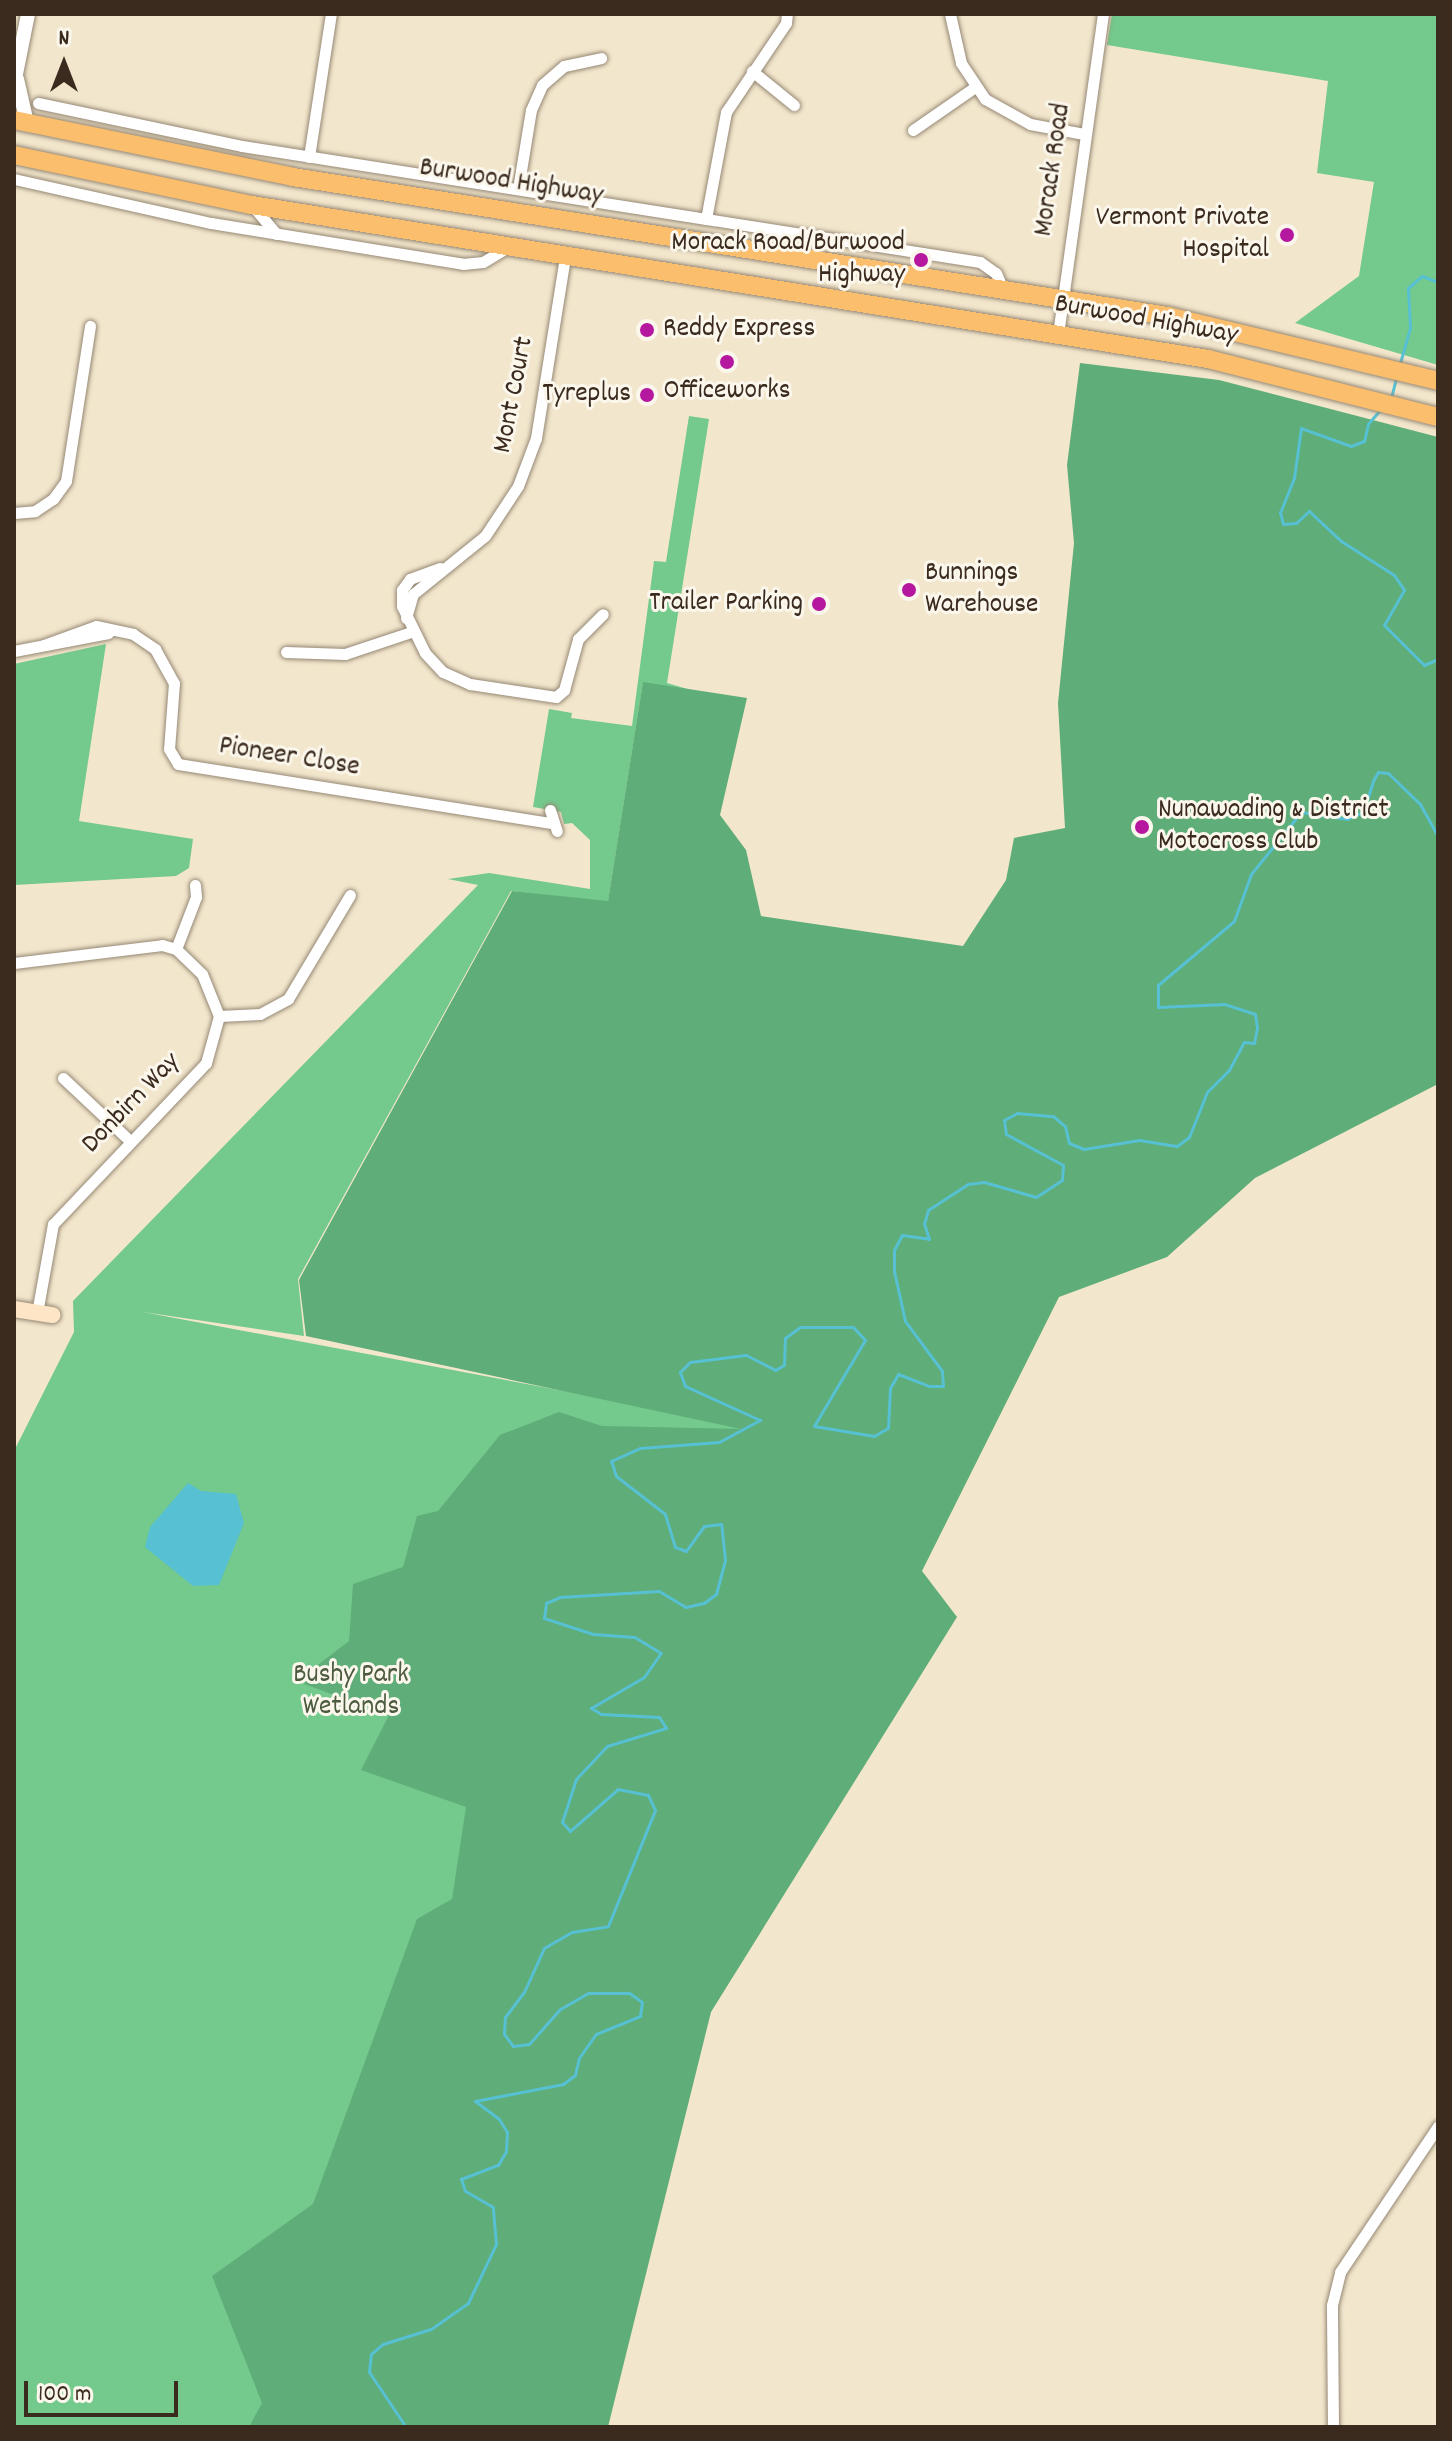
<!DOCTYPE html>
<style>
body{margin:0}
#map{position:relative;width:1452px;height:2441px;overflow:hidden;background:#f2e6cc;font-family:Dekko,sans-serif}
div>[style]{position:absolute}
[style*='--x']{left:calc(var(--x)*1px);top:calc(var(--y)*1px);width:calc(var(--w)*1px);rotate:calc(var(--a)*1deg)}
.green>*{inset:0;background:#74c98d}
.forest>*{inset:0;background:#5fad78}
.water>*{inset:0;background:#57c0d3}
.stream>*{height:3px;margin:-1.5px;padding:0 1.5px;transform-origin:1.5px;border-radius:1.5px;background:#57c0d3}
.roads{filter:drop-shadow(0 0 2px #968875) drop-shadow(0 0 2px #968875)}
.minor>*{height:11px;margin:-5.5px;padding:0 5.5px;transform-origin:5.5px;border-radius:5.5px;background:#fff}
.tertiary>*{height:14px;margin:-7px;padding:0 7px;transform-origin:7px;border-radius:7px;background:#fff}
.secondary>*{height:16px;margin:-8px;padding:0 8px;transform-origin:8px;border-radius:8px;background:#fde5c5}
.trunk>*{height:18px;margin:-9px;padding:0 9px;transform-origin:9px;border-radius:9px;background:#fabe6d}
.dots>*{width:22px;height:22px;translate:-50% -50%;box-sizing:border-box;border:4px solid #fbf7ec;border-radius:50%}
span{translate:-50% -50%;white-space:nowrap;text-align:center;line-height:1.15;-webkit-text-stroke:6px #fbf7ec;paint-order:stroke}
.street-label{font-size:28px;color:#3b2a1e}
.poi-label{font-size:28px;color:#3b2a1e}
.right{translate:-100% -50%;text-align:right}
.left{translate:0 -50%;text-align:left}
.park-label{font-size:28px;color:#4c5a3f}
.frame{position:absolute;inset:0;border:16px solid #3b2a1e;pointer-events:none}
.north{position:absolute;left:24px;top:24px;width:80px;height:80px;-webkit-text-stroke:6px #fbf7ec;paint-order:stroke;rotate:0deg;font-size:22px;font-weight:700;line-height:32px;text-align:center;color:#3b2a1e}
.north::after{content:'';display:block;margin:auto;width:28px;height:36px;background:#3b2a1e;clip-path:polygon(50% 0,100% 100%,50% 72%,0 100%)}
.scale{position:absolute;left:24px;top:2381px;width:154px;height:36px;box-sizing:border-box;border:4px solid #3b2a1e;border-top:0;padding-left:10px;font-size:24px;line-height:28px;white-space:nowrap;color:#3b2a1e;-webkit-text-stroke:6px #fbf7ec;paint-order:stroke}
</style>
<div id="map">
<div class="green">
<i style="clip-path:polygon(1112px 14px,1438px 14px,1438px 365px,1295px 323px,1359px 276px,1374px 182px,1317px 173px,1328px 81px,1107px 45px)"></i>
<i style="clip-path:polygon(689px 416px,709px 419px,667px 683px,694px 691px,643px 683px,608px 902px,511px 891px,298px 1279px,304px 1336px,143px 1312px,746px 1425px,414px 2427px,14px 2427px,14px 1451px,74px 1332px,73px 1301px,478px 885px,448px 879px,489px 873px,590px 889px,590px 840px,572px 823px,564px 824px,561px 812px,533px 807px,549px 709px,572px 713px,571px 718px,632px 726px,654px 561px,666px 562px)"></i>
<i style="clip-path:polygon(106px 644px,79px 821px,193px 839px,189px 868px,176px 876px,14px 885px,14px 664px)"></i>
</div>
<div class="forest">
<i style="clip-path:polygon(1080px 363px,1219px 380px,1438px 437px,1438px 1084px,1255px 1178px,1167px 1257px,1059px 1297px,922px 1571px,957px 1617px,711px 2012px,608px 2427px,249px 2427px,262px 2403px,212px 2276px,313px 2204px,417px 1919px,452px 1899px,466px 1807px,361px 1770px,389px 1715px,304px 1684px,310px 1671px,349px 1641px,353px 1584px,403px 1567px,417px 1516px,438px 1511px,500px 1435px,559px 1412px,602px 1426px,741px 1429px,306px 1336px,299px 1280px,512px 891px,608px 901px,643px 682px,747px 698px,720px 815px,746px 850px,761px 916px,963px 946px,1006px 880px,1014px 838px,1065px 828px,1058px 703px,1074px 543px,1067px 465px)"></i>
</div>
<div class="water">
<i style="clip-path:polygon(188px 1483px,201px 1491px,236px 1494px,244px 1523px,219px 1585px,193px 1586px,145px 1547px,150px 1527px)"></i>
</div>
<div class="stream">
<i style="--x:1400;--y:363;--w:37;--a:-74"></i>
<i style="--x:1410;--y:327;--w:39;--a:-93"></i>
<i style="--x:1408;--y:288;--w:18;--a:-41"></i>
<i style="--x:1422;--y:276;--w:17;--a:21"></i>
<i style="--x:1391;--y:398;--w:21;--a:-76"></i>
<i style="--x:1380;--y:410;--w:18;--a:131"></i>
<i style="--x:1368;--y:424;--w:17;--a:103"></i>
<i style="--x:1364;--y:441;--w:14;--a:159"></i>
<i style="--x:1351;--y:446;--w:53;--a:-160.2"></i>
<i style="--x:1301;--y:428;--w:50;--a:98"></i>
<i style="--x:1294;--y:478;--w:37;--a:112"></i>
<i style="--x:1280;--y:512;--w:12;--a:76"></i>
<i style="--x:1283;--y:524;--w:13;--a:-4"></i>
<i style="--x:1296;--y:523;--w:18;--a:-43"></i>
<i style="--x:1309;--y:511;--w:44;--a:43.2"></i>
<i style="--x:1341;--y:541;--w:63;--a:32.7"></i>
<i style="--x:1394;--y:575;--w:18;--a:56"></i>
<i style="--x:1404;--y:590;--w:40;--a:119.7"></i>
<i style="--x:1384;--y:625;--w:57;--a:45"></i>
<i style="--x:1424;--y:665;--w:15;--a:-23"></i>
<i style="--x:406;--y:2427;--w:66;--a:-123.9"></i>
<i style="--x:369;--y:2372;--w:18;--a:-84"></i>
<i style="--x:371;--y:2354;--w:16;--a:-40"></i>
<i style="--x:383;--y:2344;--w:50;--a:-17.4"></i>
<i style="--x:431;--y:2329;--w:45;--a:-35.1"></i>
<i style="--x:468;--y:2303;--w:65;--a:-64.6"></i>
<i style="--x:496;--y:2244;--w:37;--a:-95"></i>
<i style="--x:493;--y:2207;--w:32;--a:-150"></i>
<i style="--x:465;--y:2191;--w:13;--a:-108"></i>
<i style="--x:461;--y:2179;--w:40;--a:-21"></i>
<i style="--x:498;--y:2165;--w:16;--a:-60"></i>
<i style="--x:506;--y:2151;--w:19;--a:-87"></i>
<i style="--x:507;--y:2132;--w:15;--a:-122"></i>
<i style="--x:499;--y:2119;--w:30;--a:-143"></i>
<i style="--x:475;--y:2101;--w:90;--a:-10.9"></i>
<i style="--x:563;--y:2084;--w:15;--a:-37"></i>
<i style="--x:575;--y:2075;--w:17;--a:-77"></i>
<i style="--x:579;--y:2058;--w:29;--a:-55"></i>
<i style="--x:596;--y:2034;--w:48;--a:-22.2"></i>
<i style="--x:640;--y:2016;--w:14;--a:-82"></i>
<i style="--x:642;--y:2002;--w:16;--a:-145"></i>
<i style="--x:629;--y:1993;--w:41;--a:180"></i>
<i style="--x:588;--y:1993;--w:32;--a:150"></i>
<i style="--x:560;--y:2009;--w:47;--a:131.5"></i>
<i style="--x:529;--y:2044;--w:16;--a:173"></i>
<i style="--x:513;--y:2046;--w:15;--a:-127"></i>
<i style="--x:504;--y:2034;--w:17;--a:-87"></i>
<i style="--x:505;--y:2017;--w:31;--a:-53"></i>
<i style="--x:524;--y:1992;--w:48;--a:-65.6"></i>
<i style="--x:544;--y:1948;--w:32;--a:-30"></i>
<i style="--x:572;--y:1932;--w:36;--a:-9"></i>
<i style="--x:608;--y:1926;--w:125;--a:-67.9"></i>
<i style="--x:655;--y:1810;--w:17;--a:-115"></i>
<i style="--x:648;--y:1795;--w:31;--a:-169"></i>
<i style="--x:618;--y:1789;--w:64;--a:138.8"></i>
<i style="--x:570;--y:1831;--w:12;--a:-132"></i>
<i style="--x:562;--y:1822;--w:45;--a:-72"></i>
<i style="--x:576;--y:1779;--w:45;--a:-46.8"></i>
<i style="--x:607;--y:1746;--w:62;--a:-17"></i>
<i style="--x:666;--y:1728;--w:13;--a:-122"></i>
<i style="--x:659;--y:1717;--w:58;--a:-177"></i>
<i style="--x:601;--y:1714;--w:12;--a:-149"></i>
<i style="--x:591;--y:1708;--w:61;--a:-30.3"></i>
<i style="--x:644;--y:1677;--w:29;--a:-55"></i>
<i style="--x:661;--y:1653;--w:31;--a:-149"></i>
<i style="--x:634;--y:1637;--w:41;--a:-175.8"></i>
<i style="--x:593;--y:1634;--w:52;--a:-161.9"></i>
<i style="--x:544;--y:1618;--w:15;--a:-82"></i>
<i style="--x:546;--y:1603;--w:15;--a:-23"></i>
<i style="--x:560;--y:1597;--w:99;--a:-3.5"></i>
<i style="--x:659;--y:1591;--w:31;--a:31"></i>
<i style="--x:686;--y:1607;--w:18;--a:-13"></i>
<i style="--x:704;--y:1603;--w:15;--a:-37"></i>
<i style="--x:716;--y:1594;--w:35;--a:-75"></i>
<i style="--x:725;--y:1560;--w:36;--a:-96"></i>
<i style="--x:721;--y:1524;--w:17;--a:173"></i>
<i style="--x:704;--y:1526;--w:31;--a:126"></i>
<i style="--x:686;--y:1551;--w:12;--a:-160"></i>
<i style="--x:675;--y:1547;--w:34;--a:-107"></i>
<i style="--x:665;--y:1514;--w:62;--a:-142.2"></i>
<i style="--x:616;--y:1476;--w:16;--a:-108"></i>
<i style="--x:611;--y:1461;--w:32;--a:-24"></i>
<i style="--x:640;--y:1448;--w:79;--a:-4.3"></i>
<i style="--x:719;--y:1442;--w:47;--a:-28.2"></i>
<i style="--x:760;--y:1420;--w:82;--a:-155.6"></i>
<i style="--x:685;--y:1386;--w:15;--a:-110"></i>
<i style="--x:680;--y:1372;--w:14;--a:-45"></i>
<i style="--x:690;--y:1362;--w:56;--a:-7.1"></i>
<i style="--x:746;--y:1355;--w:33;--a:27"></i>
<i style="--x:775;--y:1370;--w:10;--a:-29"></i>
<i style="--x:784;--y:1365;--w:27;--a:-88"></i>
<i style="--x:785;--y:1338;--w:19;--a:-36"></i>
<i style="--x:800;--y:1327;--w:53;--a:0"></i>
<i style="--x:853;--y:1327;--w:18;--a:47"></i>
<i style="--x:865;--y:1340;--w:100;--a:120.7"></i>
<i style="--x:814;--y:1426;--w:61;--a:9.5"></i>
<i style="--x:874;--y:1436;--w:16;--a:-30"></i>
<i style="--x:888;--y:1428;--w:40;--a:-87.1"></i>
<i style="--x:890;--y:1388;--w:16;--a:-60"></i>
<i style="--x:898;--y:1374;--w:33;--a:21"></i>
<i style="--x:929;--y:1386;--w:14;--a:0"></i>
<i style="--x:943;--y:1386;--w:15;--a:-94"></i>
<i style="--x:942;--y:1371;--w:62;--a:-126.5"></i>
<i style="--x:905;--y:1321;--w:51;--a:-102.4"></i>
<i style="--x:894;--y:1271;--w:21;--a:-90"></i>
<i style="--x:894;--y:1250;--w:17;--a:-62"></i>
<i style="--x:902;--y:1235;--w:27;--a:8"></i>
<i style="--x:929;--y:1239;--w:16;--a:-108"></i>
<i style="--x:924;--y:1224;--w:15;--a:-74"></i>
<i style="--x:928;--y:1210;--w:48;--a:-33"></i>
<i style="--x:968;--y:1184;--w:16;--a:-7"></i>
<i style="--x:984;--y:1182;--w:54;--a:16.1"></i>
<i style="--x:1036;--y:1197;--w:31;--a:-33"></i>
<i style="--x:1062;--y:1180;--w:15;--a:-86"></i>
<i style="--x:1063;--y:1165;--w:65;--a:-151.5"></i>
<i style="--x:1006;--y:1134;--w:14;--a:-98"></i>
<i style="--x:1004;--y:1120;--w:15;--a:-28"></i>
<i style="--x:1017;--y:1113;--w:36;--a:5"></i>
<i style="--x:1053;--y:1116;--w:16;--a:40"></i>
<i style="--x:1065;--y:1126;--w:17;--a:77"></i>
<i style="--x:1069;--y:1143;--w:16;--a:22"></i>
<i style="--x:1084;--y:1149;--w:56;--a:-9.3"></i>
<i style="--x:1139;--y:1140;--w:38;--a:9"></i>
<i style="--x:1177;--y:1146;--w:15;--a:-37"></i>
<i style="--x:1189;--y:1137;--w:48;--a:-68.2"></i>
<i style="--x:1207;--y:1092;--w:31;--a:-45"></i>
<i style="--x:1229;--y:1070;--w:32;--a:-62"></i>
<i style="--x:1244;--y:1042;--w:10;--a:6"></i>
<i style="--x:1254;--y:1043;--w:16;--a:-79"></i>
<i style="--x:1257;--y:1027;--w:13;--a:-99"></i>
<i style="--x:1255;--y:1014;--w:32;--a:-162"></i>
<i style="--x:1225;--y:1004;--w:67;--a:177.4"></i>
<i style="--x:1158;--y:1007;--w:22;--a:-90"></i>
<i style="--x:1158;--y:985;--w:99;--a:-40.1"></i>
<i style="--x:1234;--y:921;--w:50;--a:-70.1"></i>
<i style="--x:1251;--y:874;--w:80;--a:-51.1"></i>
<i style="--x:1301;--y:812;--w:47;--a:8.7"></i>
<i style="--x:1347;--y:819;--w:17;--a:-24"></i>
<i style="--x:1363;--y:812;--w:35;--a:-72"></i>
<i style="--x:1374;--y:779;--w:8;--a:-60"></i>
<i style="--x:1378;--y:772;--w:10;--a:6"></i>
<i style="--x:1388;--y:773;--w:45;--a:44.1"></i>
<i style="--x:1420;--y:804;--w:38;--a:61"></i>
</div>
<div class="roads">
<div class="minor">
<i style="--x:950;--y:14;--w:50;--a:77.3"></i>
<i style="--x:961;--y:63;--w:43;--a:56.3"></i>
<i style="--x:985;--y:99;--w:51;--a:29.1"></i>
<i style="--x:1030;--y:124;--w:55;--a:10.5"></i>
<i style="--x:752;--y:71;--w:54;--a:39"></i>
<i style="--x:38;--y:103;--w:208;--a:11.9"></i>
<i style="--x:242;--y:146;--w:747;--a:8.93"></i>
<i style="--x:980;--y:262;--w:19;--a:35"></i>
<i style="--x:996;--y:273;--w:15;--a:67"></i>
<i style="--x:913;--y:130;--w:75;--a:-34.7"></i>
<i style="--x:309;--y:157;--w:145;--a:-81.3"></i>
<i style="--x:14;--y:179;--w:202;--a:12.6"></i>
<i style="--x:211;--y:223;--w:255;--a:9.2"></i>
<i style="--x:463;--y:264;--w:20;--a:-6"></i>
<i style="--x:483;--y:262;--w:29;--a:-31"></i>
<i style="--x:518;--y:189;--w:80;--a:-80.7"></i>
<i style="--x:531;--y:110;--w:27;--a:-66"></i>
<i style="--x:542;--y:85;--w:29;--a:-41"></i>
<i style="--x:564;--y:66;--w:38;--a:-12"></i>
<i style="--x:252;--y:205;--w:38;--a:50"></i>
<i style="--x:706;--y:219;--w:109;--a:-79.4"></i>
<i style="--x:726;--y:112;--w:107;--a:-56"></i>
<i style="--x:786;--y:23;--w:9;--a:-84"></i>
<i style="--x:1058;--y:334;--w:323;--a:-82"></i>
<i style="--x:14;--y:513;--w:21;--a:-5"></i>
<i style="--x:35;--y:511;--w:22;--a:-34"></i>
<i style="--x:53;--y:499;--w:22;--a:-54"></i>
<i style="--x:66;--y:481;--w:157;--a:-81.2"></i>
<i style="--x:440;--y:568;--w:32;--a:160"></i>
<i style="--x:410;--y:579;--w:14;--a:126"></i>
<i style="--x:402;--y:590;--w:16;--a:90"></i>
<i style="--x:402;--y:606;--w:52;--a:63.9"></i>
<i style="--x:425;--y:653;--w:26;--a:47"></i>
<i style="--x:443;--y:672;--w:30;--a:24"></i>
<i style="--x:470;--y:684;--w:87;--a:8.6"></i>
<i style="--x:556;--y:697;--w:11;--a:-41"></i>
<i style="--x:564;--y:690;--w:53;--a:-74.6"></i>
<i style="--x:578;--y:639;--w:35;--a:-45"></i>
<i style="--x:406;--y:618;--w:25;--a:-74"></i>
<i style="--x:413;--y:594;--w:92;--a:-38.9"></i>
<i style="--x:485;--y:536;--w:60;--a:-56.6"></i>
<i style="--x:518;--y:486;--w:51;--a:-69.4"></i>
<i style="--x:536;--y:438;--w:184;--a:-80.9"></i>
<i style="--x:44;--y:645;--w:55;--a:-20.1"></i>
<i style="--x:96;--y:626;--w:38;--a:12"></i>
<i style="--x:133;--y:634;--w:27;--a:34"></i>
<i style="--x:155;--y:649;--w:39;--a:61"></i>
<i style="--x:174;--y:683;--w:66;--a:94.3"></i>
<i style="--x:169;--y:749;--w:17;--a:59"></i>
<i style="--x:178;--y:764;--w:378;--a:9"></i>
<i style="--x:14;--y:651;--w:96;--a:-10.8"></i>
<i style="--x:286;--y:652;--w:59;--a:1.9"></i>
<i style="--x:345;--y:654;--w:70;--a:-18.4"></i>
<i style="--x:550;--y:810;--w:22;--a:72"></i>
<i style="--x:176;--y:949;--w:56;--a:-69"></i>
<i style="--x:196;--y:897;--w:12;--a:-95"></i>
<i style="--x:14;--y:963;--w:149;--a:-6.9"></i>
<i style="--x:162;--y:945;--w:15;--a:16"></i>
<i style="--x:176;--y:949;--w:36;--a:44"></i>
<i style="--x:202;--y:974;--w:45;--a:68"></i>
<i style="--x:219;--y:1016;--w:49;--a:105.5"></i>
<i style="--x:206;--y:1063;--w:222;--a:133.5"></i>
<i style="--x:53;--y:1224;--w:90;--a:100.2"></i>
<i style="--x:219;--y:1016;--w:41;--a:-2.8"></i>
<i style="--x:260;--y:1014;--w:32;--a:-28"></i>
<i style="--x:288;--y:999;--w:121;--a:-59.2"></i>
<i style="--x:63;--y:1078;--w:92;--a:43.2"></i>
<i style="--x:1333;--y:2427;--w:122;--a:-90.5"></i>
<i style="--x:1332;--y:2305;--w:34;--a:-76"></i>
<i style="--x:1340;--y:2272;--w:176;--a:-56.1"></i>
</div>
<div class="tertiary">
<i style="--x:17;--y:79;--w:45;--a:77.2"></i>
<i style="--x:14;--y:84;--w:71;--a:-78.7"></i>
</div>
<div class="secondary">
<i style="--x:14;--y:1309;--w:39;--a:9"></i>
</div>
<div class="trunk">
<i style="--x:14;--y:120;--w:285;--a:11.5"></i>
<i style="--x:293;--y:177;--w:886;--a:9.03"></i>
<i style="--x:1168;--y:316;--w:278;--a:13.5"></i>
<i style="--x:14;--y:155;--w:243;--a:11.9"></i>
<i style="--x:252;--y:205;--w:968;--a:9.15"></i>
<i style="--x:1208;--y:359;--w:237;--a:14.2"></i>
</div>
</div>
<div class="dots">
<i style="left:1287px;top:235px;background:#b5179e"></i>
<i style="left:921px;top:260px;background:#b5179e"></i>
<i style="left:647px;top:330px;background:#b5179e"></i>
<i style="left:727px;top:362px;background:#b5179e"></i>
<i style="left:647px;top:395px;background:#b5179e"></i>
<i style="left:909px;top:590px;background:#b5179e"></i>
<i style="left:819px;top:604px;background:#b5179e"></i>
<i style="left:1142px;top:827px;background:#b5179e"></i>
</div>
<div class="street-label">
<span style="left:1054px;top:170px;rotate:-82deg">Morack Road</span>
<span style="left:511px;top:183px;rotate:9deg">Burwood Highway</span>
<span style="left:1146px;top:321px;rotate:10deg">Burwood Highway</span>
<span style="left:515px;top:395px;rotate:-79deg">Mont Court</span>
<span style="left:289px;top:758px;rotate:9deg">Pioneer Close</span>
<span style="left:132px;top:1104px;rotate:-46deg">Donbirn Way</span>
</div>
<div class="poi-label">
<span class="right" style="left:1269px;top:235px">Vermont Private<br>Hospital</span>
<span class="right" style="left:905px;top:260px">Morack Road/Burwood<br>Highway</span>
<span class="left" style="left:663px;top:330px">Reddy Express</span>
<span style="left:727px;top:392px">Officeworks</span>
<span class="right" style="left:631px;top:395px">Tyreplus</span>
<span class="left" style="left:925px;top:590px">Bunnings<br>Warehouse</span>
<span class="right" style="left:803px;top:604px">Trailer Parking</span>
<span class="left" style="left:1158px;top:827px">Nunawading &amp; District<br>Motocross Club</span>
</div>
<div class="park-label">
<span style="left:351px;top:1692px">Bushy Park<br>Wetlands</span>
</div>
<div class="frame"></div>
<div class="north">N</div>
<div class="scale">100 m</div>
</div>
